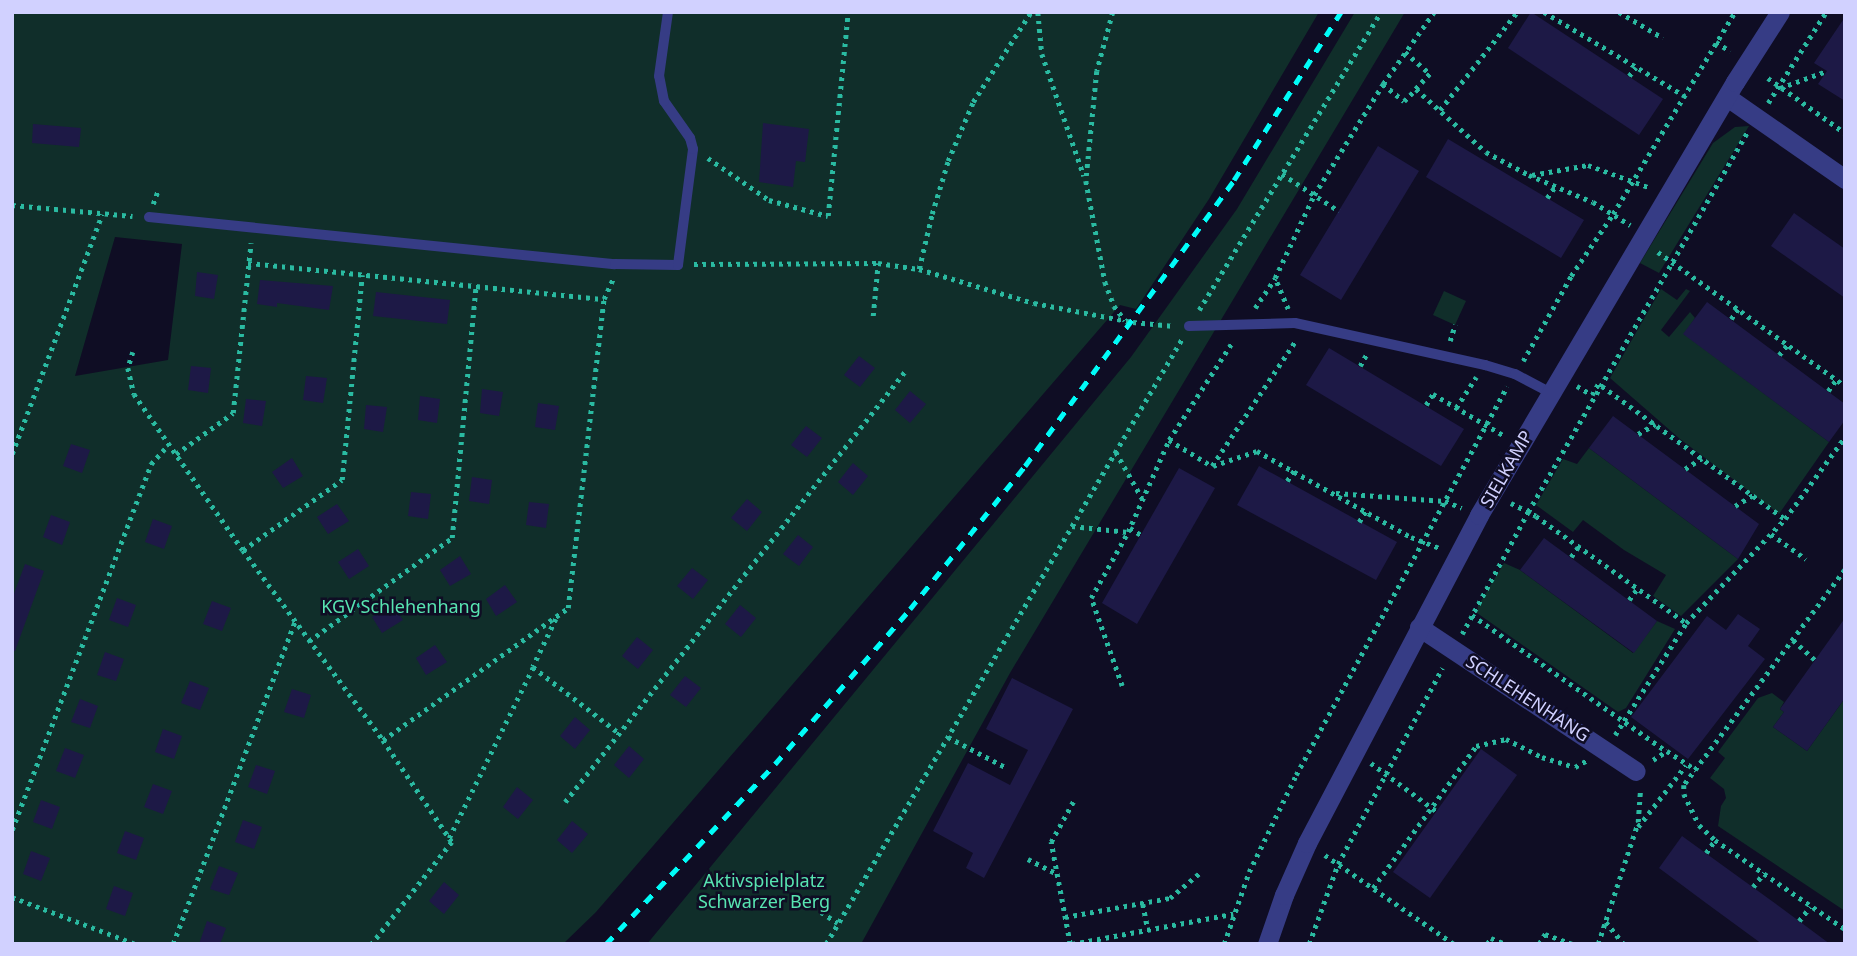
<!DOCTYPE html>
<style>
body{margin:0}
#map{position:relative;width:1857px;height:956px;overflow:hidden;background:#0f0d24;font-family:"Noto Sans",sans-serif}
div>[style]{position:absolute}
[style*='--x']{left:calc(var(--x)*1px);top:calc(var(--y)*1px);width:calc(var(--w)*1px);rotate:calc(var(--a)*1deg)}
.green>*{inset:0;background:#102e2a}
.building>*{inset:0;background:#1d1946}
.path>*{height:4.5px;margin-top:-2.25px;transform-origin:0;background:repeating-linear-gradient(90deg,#2abaa1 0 3.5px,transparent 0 8.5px)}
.service>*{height:10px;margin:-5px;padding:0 5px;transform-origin:5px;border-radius:5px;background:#363c85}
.minor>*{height:19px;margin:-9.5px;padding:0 9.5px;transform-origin:9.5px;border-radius:9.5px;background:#363c85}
.rail>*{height:5px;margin-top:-2.5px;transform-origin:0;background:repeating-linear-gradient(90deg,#00fcf8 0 10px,transparent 0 19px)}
span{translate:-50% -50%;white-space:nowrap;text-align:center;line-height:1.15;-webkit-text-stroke:5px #0f0d24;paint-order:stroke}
.street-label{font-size:18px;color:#d1d1ff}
.park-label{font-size:18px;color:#58e4b1}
.frame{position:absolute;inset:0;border:14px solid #d1d1ff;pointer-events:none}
</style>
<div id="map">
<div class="green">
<i style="clip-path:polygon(evenodd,12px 12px,1319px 12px,1209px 199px,1136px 309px,1120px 305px,596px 912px,563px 944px,12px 944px,12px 12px,115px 237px,182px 244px,168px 360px,75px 376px,115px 237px)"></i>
<i style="clip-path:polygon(1355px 12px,1405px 12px,1010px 673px,861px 944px,647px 944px,1131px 357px,1237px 209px)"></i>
<i style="clip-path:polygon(1749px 126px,1659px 273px,1640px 263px,1713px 143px,1735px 127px)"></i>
<i style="clip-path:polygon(1661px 289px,1677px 300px,1686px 289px,1690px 291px,1661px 330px,1669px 337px,1690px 312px,1695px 318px,1684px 334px,1829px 442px,1779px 514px,1680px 439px,1610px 378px)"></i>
<i style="clip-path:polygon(1444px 291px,1466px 301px,1455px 325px,1433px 315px)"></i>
<i style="clip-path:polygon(1589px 448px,1738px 559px,1681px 616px,1653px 596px,1666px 575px,1624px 550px,1583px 520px,1573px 532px,1536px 505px,1563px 459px,1577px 464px)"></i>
<i style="clip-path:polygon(1504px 563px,1520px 570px,1633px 653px,1657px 621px,1675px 629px,1626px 708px,1618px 712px,1477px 613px,1478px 606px)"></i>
<i style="clip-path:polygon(1772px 693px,1784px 702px,1780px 709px,1784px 712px,1773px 727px,1807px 751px,1845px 698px,1845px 911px,1718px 826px,1721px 806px,1726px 798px,1724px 789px,1710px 778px,1725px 758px,1718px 752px,1758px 698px)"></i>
</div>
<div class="building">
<i style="clip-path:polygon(1531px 12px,1663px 99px,1639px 135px,1508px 48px)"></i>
<i style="clip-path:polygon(1845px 17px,1845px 101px,1818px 84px,1827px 71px,1814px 63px)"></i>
<i style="clip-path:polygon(763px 123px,809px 129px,805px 162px,796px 161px,793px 187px,759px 182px)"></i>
<i style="clip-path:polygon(33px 124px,81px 128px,79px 147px,32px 143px)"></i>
<i style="clip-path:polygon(1448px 139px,1584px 220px,1561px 258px,1426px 177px)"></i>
<i style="clip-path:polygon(1378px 146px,1419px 171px,1341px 300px,1300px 275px)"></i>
<i style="clip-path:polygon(1794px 213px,1845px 249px,1845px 298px,1771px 246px)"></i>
<i style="clip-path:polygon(197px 272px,218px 275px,214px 299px,195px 296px)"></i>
<i style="clip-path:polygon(260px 280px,333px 286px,329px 310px,277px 303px,277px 307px,257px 304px)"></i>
<i style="clip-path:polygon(376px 292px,450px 300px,447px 324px,373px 316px)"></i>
<i style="clip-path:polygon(1707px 302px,1845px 404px,1845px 420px,1829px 442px,1683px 334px)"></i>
<i style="clip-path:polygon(1329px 348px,1464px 429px,1441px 466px,1306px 385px)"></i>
<i style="clip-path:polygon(859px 356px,875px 368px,860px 387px,844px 375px)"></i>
<i style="clip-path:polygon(191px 366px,211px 368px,208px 393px,188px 390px)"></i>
<i style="clip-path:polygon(306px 376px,327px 378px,323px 403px,303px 400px)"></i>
<i style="clip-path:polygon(482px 389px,503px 392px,499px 416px,480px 413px)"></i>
<i style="clip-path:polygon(910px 391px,926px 404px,910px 423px,895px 410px)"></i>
<i style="clip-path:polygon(420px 396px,440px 399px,437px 423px,418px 420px)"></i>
<i style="clip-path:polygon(246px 399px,266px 401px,262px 426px,243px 423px)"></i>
<i style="clip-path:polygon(538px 403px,559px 406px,555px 430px,535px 427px)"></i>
<i style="clip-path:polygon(366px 405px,387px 407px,383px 432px,364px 429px)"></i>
<i style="clip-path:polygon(1613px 416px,1759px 524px,1738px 559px,1589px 448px)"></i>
<i style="clip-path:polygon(806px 426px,822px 438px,807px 457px,791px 445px)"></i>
<i style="clip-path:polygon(71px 444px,90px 450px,82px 473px,63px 466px)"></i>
<i style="clip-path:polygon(292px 458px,303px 476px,283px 488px,272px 472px)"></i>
<i style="clip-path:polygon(853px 463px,868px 476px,853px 495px,838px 482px)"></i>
<i style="clip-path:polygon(1259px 466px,1397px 542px,1376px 580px,1237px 505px)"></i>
<i style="clip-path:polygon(1179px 468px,1215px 488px,1137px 624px,1102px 603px)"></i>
<i style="clip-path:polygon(472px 477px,492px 480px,489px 504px,469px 501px)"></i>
<i style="clip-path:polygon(411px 492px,431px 494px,428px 519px,408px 516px)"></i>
<i style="clip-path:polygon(747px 499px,762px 512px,747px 531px,731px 518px)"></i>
<i style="clip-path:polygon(529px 502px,549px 504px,546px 528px,526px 525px)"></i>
<i style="clip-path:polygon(337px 504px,349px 521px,328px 534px,317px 517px)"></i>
<i style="clip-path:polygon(51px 515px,70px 522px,62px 545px,43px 537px)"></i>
<i style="clip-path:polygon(153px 519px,172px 526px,164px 549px,145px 542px)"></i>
<i style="clip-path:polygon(798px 535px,813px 547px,799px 566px,783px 554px)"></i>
<i style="clip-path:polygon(1544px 538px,1657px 621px,1634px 653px,1520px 570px)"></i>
<i style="clip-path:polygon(358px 549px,369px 566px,349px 579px,338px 562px)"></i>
<i style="clip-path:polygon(460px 556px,471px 574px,450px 586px,440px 570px)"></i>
<i style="clip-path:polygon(25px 564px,44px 571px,15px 651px,12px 651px,12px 599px)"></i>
<i style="clip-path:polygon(692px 568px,708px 580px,693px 599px,677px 586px)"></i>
<i style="clip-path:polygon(505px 585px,517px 602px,496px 616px,486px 599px)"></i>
<i style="clip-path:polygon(117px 598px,136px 605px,128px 627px,109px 620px)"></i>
<i style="clip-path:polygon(212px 601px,231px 608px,222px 631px,203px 624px)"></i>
<i style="clip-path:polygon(391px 603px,403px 620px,382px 633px,372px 617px)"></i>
<i style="clip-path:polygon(740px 605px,756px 618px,741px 637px,725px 624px)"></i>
<i style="clip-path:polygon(1738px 614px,1760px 629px,1748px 646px,1765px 659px,1688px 759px,1631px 717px,1707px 616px,1726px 630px)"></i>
<i style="clip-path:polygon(1845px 618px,1845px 698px,1807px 751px,1773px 727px,1784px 712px,1780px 709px)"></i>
<i style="clip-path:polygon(637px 637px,653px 650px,638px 669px,622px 656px)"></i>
<i style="clip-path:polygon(435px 645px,447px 662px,426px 675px,416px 658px)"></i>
<i style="clip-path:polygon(105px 652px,124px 659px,116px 681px,97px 675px)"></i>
<i style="clip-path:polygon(685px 676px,701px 688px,686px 707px,670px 695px)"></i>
<i style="clip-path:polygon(1012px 678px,1073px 709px,984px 878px,966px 868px,973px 853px,933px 831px,968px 763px,1010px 785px,1028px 750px,986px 729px)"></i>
<i style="clip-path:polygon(190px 681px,209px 688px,200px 710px,181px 703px)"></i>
<i style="clip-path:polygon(292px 689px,311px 695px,304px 718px,284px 712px)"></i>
<i style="clip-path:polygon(80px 699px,98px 706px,90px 728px,71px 722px)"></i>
<i style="clip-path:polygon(575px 717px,590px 730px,575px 749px,560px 736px)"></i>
<i style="clip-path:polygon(163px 729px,182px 736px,174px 759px,155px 752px)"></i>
<i style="clip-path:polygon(629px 746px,644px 759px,629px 778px,614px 765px)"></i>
<i style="clip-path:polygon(65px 748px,84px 755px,75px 778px,56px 771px)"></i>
<i style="clip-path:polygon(1481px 749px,1517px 775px,1430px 898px,1393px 872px)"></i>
<i style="clip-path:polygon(256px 765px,275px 771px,267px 794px,248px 787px)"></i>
<i style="clip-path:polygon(153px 784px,172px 791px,163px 814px,144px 807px)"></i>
<i style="clip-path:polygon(517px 787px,533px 800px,518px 819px,503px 807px)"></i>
<i style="clip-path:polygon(41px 800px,60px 807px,52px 829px,33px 822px)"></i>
<i style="clip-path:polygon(243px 820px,262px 827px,254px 849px,235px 842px)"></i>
<i style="clip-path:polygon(572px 821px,588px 834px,572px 853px,557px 840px)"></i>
<i style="clip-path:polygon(125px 831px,144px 838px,136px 860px,117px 853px)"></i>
<i style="clip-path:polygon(1682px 836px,1776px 904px,1830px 944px,1762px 944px,1706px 903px,1659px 868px)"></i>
<i style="clip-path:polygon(31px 851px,50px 858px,41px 881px,23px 874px)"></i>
<i style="clip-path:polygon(219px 866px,238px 873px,229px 895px,210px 889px)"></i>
<i style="clip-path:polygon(444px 882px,459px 895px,444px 914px,429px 901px)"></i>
<i style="clip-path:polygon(114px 886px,133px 893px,125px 916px,106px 909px)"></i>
<i style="clip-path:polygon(207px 921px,226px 928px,220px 944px,199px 944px)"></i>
</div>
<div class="path">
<i style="--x:1038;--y:12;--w:42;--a:84.6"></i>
<i style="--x:1042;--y:54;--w:129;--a:71"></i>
<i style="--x:1113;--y:12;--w:61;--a:105.2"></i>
<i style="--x:1097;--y:71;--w:111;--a:95.7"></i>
<i style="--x:1086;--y:181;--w:103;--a:79.3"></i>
<i style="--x:1105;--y:282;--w:26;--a:69"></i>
<i style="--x:1114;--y:306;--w:18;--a:52"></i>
<i style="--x:1544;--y:12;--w:164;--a:30.8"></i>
<i style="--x:1619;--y:12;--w:51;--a:30.6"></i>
<i style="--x:1716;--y:42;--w:17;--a:33"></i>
<i style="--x:1405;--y:52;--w:33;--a:41"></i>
<i style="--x:1430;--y:74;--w:21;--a:133"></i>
<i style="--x:1629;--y:76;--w:11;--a:-52"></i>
<i style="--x:1768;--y:78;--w:95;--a:35.5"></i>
<i style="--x:1383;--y:84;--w:27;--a:39"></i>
<i style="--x:1404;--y:101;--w:17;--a:-45"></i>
<i style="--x:1416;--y:89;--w:94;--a:42"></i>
<i style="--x:1486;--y:152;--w:49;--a:28.1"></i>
<i style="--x:1529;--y:175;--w:69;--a:22.9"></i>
<i style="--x:1593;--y:202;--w:44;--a:31.9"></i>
<i style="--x:1780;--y:88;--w:50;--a:-19.9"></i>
<i style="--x:1768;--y:103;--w:108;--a:-57.5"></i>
<i style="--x:1440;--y:110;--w:125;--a:-51.8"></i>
<i style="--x:708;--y:158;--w:74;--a:34.5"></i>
<i style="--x:769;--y:200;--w:61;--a:15.2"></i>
<i style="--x:828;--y:216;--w:205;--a:-84.4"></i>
<i style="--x:1282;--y:174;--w:68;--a:33"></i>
<i style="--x:1532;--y:175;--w:57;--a:-10.1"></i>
<i style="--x:1588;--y:165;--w:67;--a:20.1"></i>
<i style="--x:1547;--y:198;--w:16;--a:-55"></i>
<i style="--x:153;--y:204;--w:15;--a:-70"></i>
<i style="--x:12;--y:205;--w:121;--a:5.2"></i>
<i style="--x:1658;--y:252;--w:230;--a:35.6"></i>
<i style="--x:248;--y:263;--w:358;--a:5.8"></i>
<i style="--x:694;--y:264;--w:184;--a:-0.3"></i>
<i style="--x:878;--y:263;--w:41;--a:8.3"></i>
<i style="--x:919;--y:269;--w:120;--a:16.5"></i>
<i style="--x:1034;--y:303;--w:101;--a:10.9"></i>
<i style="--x:1133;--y:322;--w:41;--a:5.6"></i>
<i style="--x:919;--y:269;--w:57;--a:-76.7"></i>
<i style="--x:932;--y:214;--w:55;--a:-73.2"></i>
<i style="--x:948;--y:161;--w:64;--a:-67"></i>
<i style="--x:973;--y:102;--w:107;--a:-57.2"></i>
<i style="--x:1255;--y:308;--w:36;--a:-56"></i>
<i style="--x:1288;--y:309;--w:34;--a:-113"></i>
<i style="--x:1275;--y:278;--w:92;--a:-64.8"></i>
<i style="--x:1314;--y:195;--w:131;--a:-58.1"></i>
<i style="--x:1383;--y:84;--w:88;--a:-54.7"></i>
<i style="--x:1199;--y:310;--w:349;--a:-58.6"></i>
<i style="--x:873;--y:316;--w:53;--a:-84.6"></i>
<i style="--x:1731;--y:319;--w:12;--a:-55"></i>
<i style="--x:1450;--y:341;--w:17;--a:-73"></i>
<i style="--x:133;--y:352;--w:17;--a:107"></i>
<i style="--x:128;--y:368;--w:27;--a:77"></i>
<i style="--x:134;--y:394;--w:190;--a:55.1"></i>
<i style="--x:243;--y:550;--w:236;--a:53.6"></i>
<i style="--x:383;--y:740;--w:123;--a:55.9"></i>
<i style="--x:452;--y:842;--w:130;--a:128.1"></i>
<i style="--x:1779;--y:355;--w:13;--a:-51"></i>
<i style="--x:1523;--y:361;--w:98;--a:-60.5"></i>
<i style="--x:1571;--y:276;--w:75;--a:-55.9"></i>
<i style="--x:1613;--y:214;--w:236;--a:-58.9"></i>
<i style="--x:1360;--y:366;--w:13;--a:-61"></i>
<i style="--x:1577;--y:386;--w:17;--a:31"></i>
<i style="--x:1592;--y:395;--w:13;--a:-61"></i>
<i style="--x:1602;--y:386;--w:226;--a:36"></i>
<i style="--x:1828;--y:391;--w:14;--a:-54"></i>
<i style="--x:1426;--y:405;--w:13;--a:-58"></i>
<i style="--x:1433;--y:394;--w:81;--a:30.4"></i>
<i style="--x:1456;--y:408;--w:37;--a:-57"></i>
<i style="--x:1638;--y:434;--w:20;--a:-30"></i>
<i style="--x:1169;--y:440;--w:50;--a:31.2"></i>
<i style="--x:1212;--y:466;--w:151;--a:-56.3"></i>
<i style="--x:1116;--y:452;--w:53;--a:60.5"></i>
<i style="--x:12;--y:454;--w:256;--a:-69.4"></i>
<i style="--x:176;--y:454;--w:70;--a:-35.7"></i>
<i style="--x:233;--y:413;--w:171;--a:-84"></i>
<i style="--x:1213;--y:466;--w:46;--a:-18.8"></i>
<i style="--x:1257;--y:451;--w:176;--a:29.2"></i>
<i style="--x:1411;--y:537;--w:30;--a:21"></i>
<i style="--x:1685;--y:469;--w:20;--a:-33"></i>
<i style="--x:1287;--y:481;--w:14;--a:-56"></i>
<i style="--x:1336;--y:493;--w:109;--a:4.2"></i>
<i style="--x:1445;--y:501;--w:18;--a:22"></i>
<i style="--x:1511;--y:503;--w:28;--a:27"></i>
<i style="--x:1536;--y:516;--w:184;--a:35.5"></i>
<i style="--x:1735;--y:506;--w:21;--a:-31"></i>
<i style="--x:1359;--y:522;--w:13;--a:-58"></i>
<i style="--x:1072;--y:526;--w:56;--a:6.1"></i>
<i style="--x:1130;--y:528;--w:13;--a:32"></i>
<i style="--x:1771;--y:534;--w:43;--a:35.5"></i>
<i style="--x:243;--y:550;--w:121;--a:-35.3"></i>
<i style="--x:342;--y:480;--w:206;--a:-84.4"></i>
<i style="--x:1571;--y:557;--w:12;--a:-55"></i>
<i style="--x:1845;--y:570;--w:269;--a:126.8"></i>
<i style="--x:1684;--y:785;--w:9;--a:90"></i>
<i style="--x:1684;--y:794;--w:34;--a:64"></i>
<i style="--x:1699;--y:825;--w:22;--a:43"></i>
<i style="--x:1715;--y:840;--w:158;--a:34.4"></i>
<i style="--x:1629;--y:600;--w:14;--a:-54"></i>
<i style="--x:1472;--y:615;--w:237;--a:35"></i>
<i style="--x:556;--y:619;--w:53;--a:115.6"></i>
<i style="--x:533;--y:667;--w:108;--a:37.5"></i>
<i style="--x:1462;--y:634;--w:139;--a:-61.6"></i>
<i style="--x:1528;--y:512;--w:438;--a:-60"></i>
<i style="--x:1793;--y:640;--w:30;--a:42"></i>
<i style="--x:309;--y:641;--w:176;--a:-35.8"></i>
<i style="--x:452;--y:538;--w:254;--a:-84.6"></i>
<i style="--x:1122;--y:686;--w:93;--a:-109.4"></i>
<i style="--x:1091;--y:598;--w:76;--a:-60.7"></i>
<i style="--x:1128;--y:532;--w:101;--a:-66"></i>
<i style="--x:1169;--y:440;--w:118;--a:-57.1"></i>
<i style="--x:1615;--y:735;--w:133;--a:-57.6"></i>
<i style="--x:1686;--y:623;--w:144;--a:-46.4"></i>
<i style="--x:1785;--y:519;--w:102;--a:-53.8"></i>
<i style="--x:948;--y:737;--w:67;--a:27.7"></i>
<i style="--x:383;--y:740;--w:227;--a:-35.5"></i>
<i style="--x:568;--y:608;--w:311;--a:-83.4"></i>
<i style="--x:604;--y:299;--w:22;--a:-66"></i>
<i style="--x:1653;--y:760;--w:17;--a:-33"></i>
<i style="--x:1667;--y:751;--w:35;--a:33"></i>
<i style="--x:1371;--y:763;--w:81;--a:36.4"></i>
<i style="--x:565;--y:802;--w:550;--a:-51.71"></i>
<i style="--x:1638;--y:827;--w:78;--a:-52.3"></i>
<i style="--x:12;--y:830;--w:392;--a:-69.2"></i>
<i style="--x:151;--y:464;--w:25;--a:-48"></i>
<i style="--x:449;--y:838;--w:191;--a:-63.8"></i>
<i style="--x:1706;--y:853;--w:16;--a:-55"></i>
<i style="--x:1325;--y:855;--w:157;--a:34.6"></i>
<i style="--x:1028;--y:859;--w:33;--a:27"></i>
<i style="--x:1753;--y:887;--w:18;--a:-52"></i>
<i style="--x:1373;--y:888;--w:175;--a:-54"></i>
<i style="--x:1476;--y:746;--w:31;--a:-13"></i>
<i style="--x:1506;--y:739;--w:40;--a:26.6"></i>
<i style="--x:1542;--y:757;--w:34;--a:17"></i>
<i style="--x:1575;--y:767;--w:13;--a:-29"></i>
<i style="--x:12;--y:897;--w:133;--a:20.8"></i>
<i style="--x:1143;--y:904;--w:26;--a:79"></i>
<i style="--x:821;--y:912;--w:20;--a:33"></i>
<i style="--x:1065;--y:917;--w:107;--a:-10.3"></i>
<i style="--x:1170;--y:898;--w:42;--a:-40.2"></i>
<i style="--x:1799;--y:921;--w:18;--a:-52"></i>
<i style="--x:1606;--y:922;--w:28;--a:51"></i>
<i style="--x:173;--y:944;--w:345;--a:-69.3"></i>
<i style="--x:826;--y:944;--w:702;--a:-59.53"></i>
<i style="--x:1051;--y:944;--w:16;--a:0"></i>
<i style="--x:1070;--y:944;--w:104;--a:-100.6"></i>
<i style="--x:1051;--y:842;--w:46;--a:-61.2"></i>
<i style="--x:1072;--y:944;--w:164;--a:-10.6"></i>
<i style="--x:1224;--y:944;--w:76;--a:-70.9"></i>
<i style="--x:1249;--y:872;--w:108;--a:-64.1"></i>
<i style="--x:1296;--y:775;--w:442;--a:-61.5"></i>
<i style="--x:1309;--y:944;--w:85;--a:-70.1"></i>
<i style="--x:1338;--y:864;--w:222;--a:-62"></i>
<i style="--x:1487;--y:944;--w:7;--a:-56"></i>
<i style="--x:1491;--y:938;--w:16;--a:22"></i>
<i style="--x:1539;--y:944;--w:12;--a:-59"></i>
<i style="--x:1545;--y:934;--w:29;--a:20"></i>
<i style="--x:1598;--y:944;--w:128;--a:-71.8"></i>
<i style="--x:1638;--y:822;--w:32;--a:-86"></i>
</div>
<div class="service">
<i style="--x:149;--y:217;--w:468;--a:5.8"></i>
<i style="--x:615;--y:264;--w:63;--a:0.9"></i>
<i style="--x:678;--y:265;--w:117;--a:-82.6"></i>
<i style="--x:693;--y:149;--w:11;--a:-105"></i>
<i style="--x:690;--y:138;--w:45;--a:-125.1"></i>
<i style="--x:664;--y:101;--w:25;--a:-101"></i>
<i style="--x:659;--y:76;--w:65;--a:-82"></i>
<i style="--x:1189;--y:326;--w:106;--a:-1.6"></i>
<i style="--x:1295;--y:323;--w:195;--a:12.5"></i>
<i style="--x:1485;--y:365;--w:31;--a:17"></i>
<i style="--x:1515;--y:374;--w:41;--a:27.8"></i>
</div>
<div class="minor">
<i style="--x:1727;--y:97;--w:144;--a:34.8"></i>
<i style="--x:1419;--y:627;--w:260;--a:33.6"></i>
<i style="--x:1267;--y:944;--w:52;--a:-70.9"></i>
<i style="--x:1284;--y:895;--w:57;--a:-66.1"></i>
<i style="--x:1307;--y:843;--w:370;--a:-62.3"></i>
<i style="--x:1479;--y:515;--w:503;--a:-59.41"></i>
<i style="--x:1735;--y:82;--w:83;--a:-57.3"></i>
</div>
<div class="rail">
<i style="--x:606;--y:944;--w:247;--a:-46.8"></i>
<i style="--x:775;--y:764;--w:206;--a:-48.9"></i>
<i style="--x:910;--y:609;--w:184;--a:-51.2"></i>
<i style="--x:1025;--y:466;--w:354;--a:-53.8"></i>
<i style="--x:1234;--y:180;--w:199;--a:-57.5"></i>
</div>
<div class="street-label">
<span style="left:1506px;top:469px;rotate:-60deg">SIELKAMP</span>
<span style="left:1528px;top:698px;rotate:33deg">SCHLEHENHANG</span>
</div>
<div class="park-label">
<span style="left:401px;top:606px">KGV Schlehenhang</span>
<span style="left:764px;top:891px">Aktivspielplatz<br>Schwarzer Berg</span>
</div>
<div class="frame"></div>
</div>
